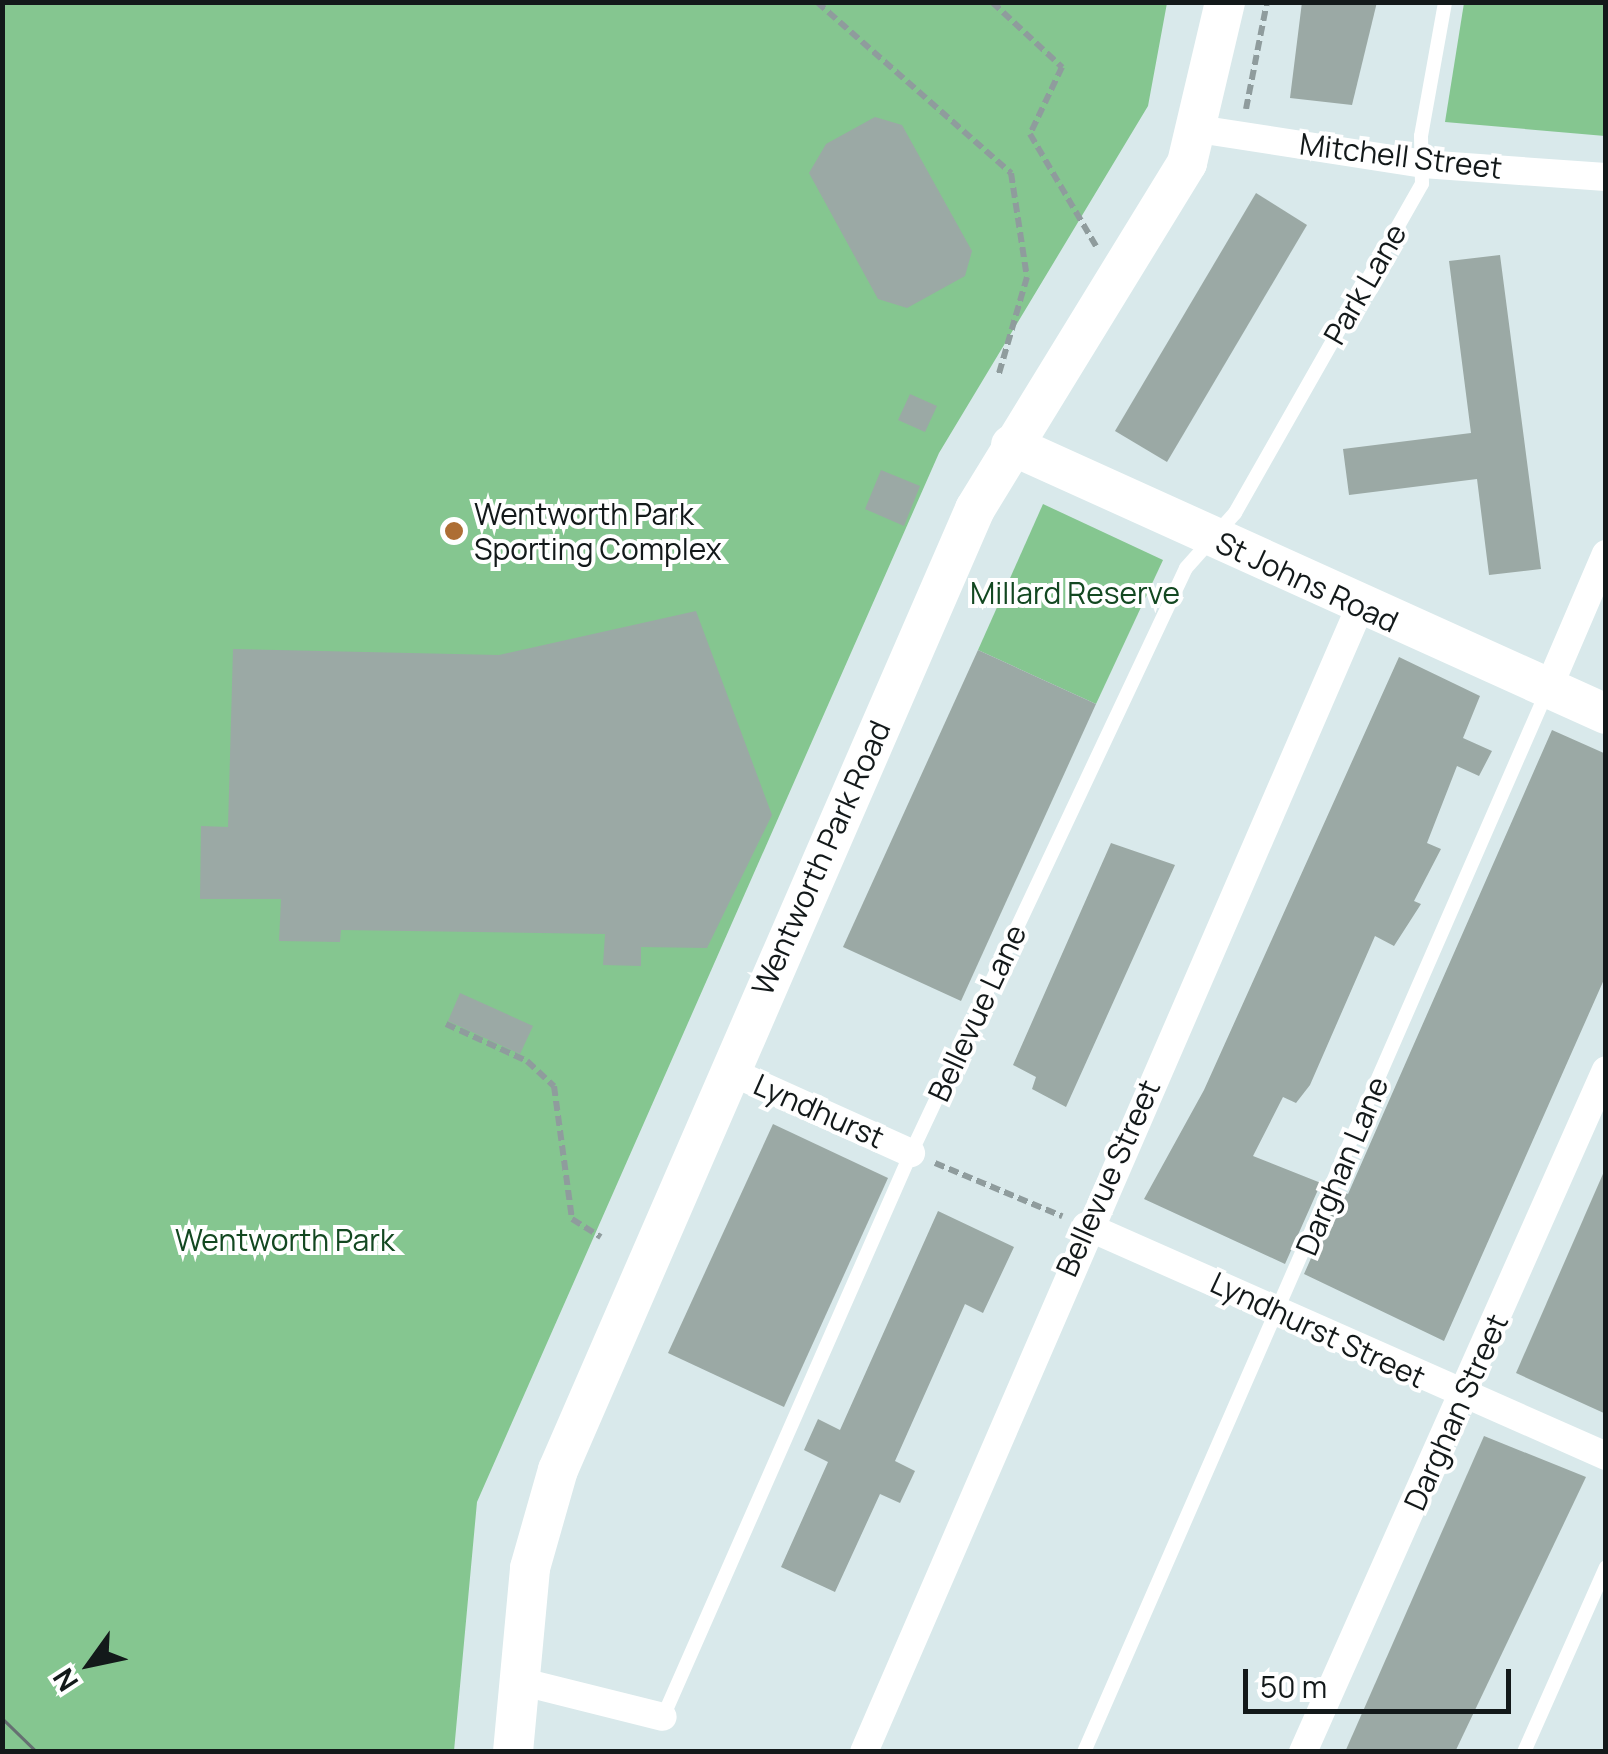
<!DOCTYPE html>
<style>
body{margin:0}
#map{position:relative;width:1608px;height:1754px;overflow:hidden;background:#d9e9eb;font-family:Manrope,sans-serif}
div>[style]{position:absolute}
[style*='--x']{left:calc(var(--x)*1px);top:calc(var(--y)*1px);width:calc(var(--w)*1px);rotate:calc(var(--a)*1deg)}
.green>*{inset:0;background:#85c690}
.building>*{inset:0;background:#9ba9a5}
.path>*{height:6px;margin-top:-3px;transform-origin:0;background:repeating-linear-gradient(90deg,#8f9c9d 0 10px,transparent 0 15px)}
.lane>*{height:14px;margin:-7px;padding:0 7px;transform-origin:7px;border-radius:7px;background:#fff}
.street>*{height:28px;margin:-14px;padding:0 14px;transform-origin:14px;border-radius:14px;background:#fff}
.secondary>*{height:40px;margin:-20px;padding:0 20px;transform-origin:20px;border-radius:20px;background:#fff}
.tram>*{height:2.5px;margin:-1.25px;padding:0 1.25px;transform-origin:1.25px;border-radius:1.25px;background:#667072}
.dots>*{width:28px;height:28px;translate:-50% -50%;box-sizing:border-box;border:5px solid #fff;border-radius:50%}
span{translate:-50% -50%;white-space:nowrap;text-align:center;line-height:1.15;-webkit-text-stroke:8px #fff;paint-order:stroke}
.street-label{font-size:30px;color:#13191a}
.poi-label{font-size:30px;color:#13191a}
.left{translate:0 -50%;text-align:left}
.park-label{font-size:30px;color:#134821}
.frame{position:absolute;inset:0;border:5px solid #13191a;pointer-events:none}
.north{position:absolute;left:40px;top:1614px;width:100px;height:100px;-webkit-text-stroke:8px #fff;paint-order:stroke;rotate:237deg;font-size:28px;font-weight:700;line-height:40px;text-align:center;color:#13191a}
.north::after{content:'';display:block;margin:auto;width:35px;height:45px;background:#13191a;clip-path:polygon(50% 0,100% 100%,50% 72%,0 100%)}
.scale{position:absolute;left:1243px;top:1669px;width:268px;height:45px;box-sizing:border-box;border:5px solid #13191a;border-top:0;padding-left:12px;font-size:30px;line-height:35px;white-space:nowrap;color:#13191a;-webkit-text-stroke:8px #fff;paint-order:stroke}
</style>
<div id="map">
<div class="green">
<i style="clip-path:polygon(3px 3px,1167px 3px,1148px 106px,939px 453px,477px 1502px,454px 1751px,3px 1752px)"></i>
<i style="clip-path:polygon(1464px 3px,1605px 3px,1605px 136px,1445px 122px)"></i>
<i style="clip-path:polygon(1043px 504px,1163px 560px,1096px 704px,978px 650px)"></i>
</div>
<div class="building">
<i style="clip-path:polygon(1302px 2px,1377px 2px,1352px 105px,1290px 98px)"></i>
<i style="clip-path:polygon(875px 117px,902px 125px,972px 251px,965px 276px,907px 308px,878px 299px,809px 173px,826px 144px)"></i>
<i style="clip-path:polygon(1256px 193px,1307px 225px,1167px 462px,1115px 431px)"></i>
<i style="clip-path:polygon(1500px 255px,1541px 569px,1489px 575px,1477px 479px,1349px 495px,1343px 449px,1471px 433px,1449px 261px)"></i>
<i style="clip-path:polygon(910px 394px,937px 406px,925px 432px,898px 420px)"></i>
<i style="clip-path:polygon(881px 470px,920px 486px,904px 526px,865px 509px)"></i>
<i style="clip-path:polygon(696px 611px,772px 815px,707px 948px,641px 947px,641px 966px,603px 965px,605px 934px,341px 930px,340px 942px,279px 941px,281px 899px,200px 899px,201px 826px,228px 827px,233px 649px,499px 655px)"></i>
<i style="clip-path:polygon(978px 650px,1096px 704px,961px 1001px,843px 947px)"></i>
<i style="clip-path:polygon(1399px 657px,1480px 696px,1463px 738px,1492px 751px,1479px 776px,1457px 766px,1427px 843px,1441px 849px,1414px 901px,1421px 904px,1394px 946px,1375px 936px,1310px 1085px,1296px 1103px,1283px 1097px,1253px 1156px,1321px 1183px,1285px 1264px,1144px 1199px,1204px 1090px)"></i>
<i style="clip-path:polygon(1552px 730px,1606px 754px,1606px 975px,1444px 1341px,1304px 1274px,1341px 1191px,1348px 1194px)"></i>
<i style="clip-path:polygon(1111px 843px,1175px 865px,1066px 1107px,1032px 1089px,1036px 1077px,1013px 1065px)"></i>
<i style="clip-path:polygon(460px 993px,533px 1026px,520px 1054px,448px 1021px)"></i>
<i style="clip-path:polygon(773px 1124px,888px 1178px,784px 1407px,668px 1353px)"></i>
<i style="clip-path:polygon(1606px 1167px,1606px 1414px,1516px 1373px)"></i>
<i style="clip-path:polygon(938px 1211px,1014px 1247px,983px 1313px,965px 1304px,895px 1461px,915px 1471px,900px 1503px,880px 1494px,835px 1592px,781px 1567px,828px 1462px,804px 1450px,818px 1419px,840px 1430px)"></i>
<i style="clip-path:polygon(1484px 1436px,1586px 1477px,1455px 1752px,1345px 1752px)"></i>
</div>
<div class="path">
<i style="--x:817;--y:2;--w:259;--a:41.4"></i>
<i style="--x:1011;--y:173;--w:105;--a:81.3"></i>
<i style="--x:1027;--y:277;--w:104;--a:106.2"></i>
<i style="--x:992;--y:2;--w:96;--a:42.9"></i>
<i style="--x:1062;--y:67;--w:74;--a:115.5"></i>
<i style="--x:1030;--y:134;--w:130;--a:59.5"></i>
<i style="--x:1246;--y:109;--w:109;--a:-78.9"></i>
<i style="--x:446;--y:1024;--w:89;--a:24.6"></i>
<i style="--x:527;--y:1061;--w:37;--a:43"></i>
<i style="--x:554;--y:1086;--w:134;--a:82.3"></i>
<i style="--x:572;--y:1219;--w:34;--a:32"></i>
<i style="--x:935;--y:1163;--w:138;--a:22.7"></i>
</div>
<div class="lane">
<i style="--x:663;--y:1717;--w:616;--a:-66.26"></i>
<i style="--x:911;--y:1153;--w:646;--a:-64.82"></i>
<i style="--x:1186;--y:568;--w:74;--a:-48.3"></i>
<i style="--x:1235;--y:513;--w:378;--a:-60.4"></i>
<i style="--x:1422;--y:184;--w:48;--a:-91.2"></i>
<i style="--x:1421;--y:136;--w:136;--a:-79.8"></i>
<i style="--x:1084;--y:1752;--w:1160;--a:-66.42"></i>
<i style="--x:1524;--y:1752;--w:202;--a:-66.1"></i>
</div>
<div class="street">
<i style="--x:1198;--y:129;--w:228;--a:8.8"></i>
<i style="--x:1423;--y:164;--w:183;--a:4.1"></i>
<i style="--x:1548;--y:689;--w:147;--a:-66.8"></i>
<i style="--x:727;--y:1070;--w:202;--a:24.3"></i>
<i style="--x:1086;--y:1226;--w:569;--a:23.86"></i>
<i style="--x:519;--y:1681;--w:148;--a:14"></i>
<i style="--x:864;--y:1752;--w:1248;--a:-66.58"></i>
<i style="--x:1303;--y:1752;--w:746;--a:-66.05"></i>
</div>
<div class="secondary">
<i style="--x:1011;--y:445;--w:653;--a:24.33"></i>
<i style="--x:513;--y:1752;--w:185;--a:-84.7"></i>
<i style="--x:530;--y:1568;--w:102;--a:-74.1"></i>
<i style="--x:558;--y:1470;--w:1048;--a:-66.54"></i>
<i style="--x:975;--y:509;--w:406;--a:-58.5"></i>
<i style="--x:1187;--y:163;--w:165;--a:-76.7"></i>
</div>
<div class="tram">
<i style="--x:2;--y:1718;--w:49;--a:44.2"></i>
<i style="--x:2;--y:1751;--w:1;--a:45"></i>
</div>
<div class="dots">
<i style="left:454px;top:531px;background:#ad6e34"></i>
</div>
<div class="street-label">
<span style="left:1401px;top:156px;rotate:7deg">Mitchell Street</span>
<span style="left:1365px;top:284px;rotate:-60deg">Park Lane</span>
<span style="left:1307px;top:582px;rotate:25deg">St Johns Road</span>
<span style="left:821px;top:858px;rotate:-66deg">Wentworth Park Road</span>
<span style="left:977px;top:1013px;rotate:-65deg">Bellevue Lane</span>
<span style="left:819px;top:1111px;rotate:24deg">Lyndhurst</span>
<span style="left:1342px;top:1166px;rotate:-67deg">Darghan Lane</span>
<span style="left:1108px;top:1178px;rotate:-66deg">Bellevue Street</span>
<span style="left:1318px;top:1330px;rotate:25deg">Lyndhurst Street</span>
<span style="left:1456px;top:1412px;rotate:-66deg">Darghan Street</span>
</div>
<div class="poi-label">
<span class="left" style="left:474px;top:531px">Wentworth Park<br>Sporting Complex</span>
</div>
<div class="park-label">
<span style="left:1075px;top:593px">Millard Reserve</span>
<span style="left:285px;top:1240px">Wentworth Park</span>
</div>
<div class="frame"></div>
<div class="north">N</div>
<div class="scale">50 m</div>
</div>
